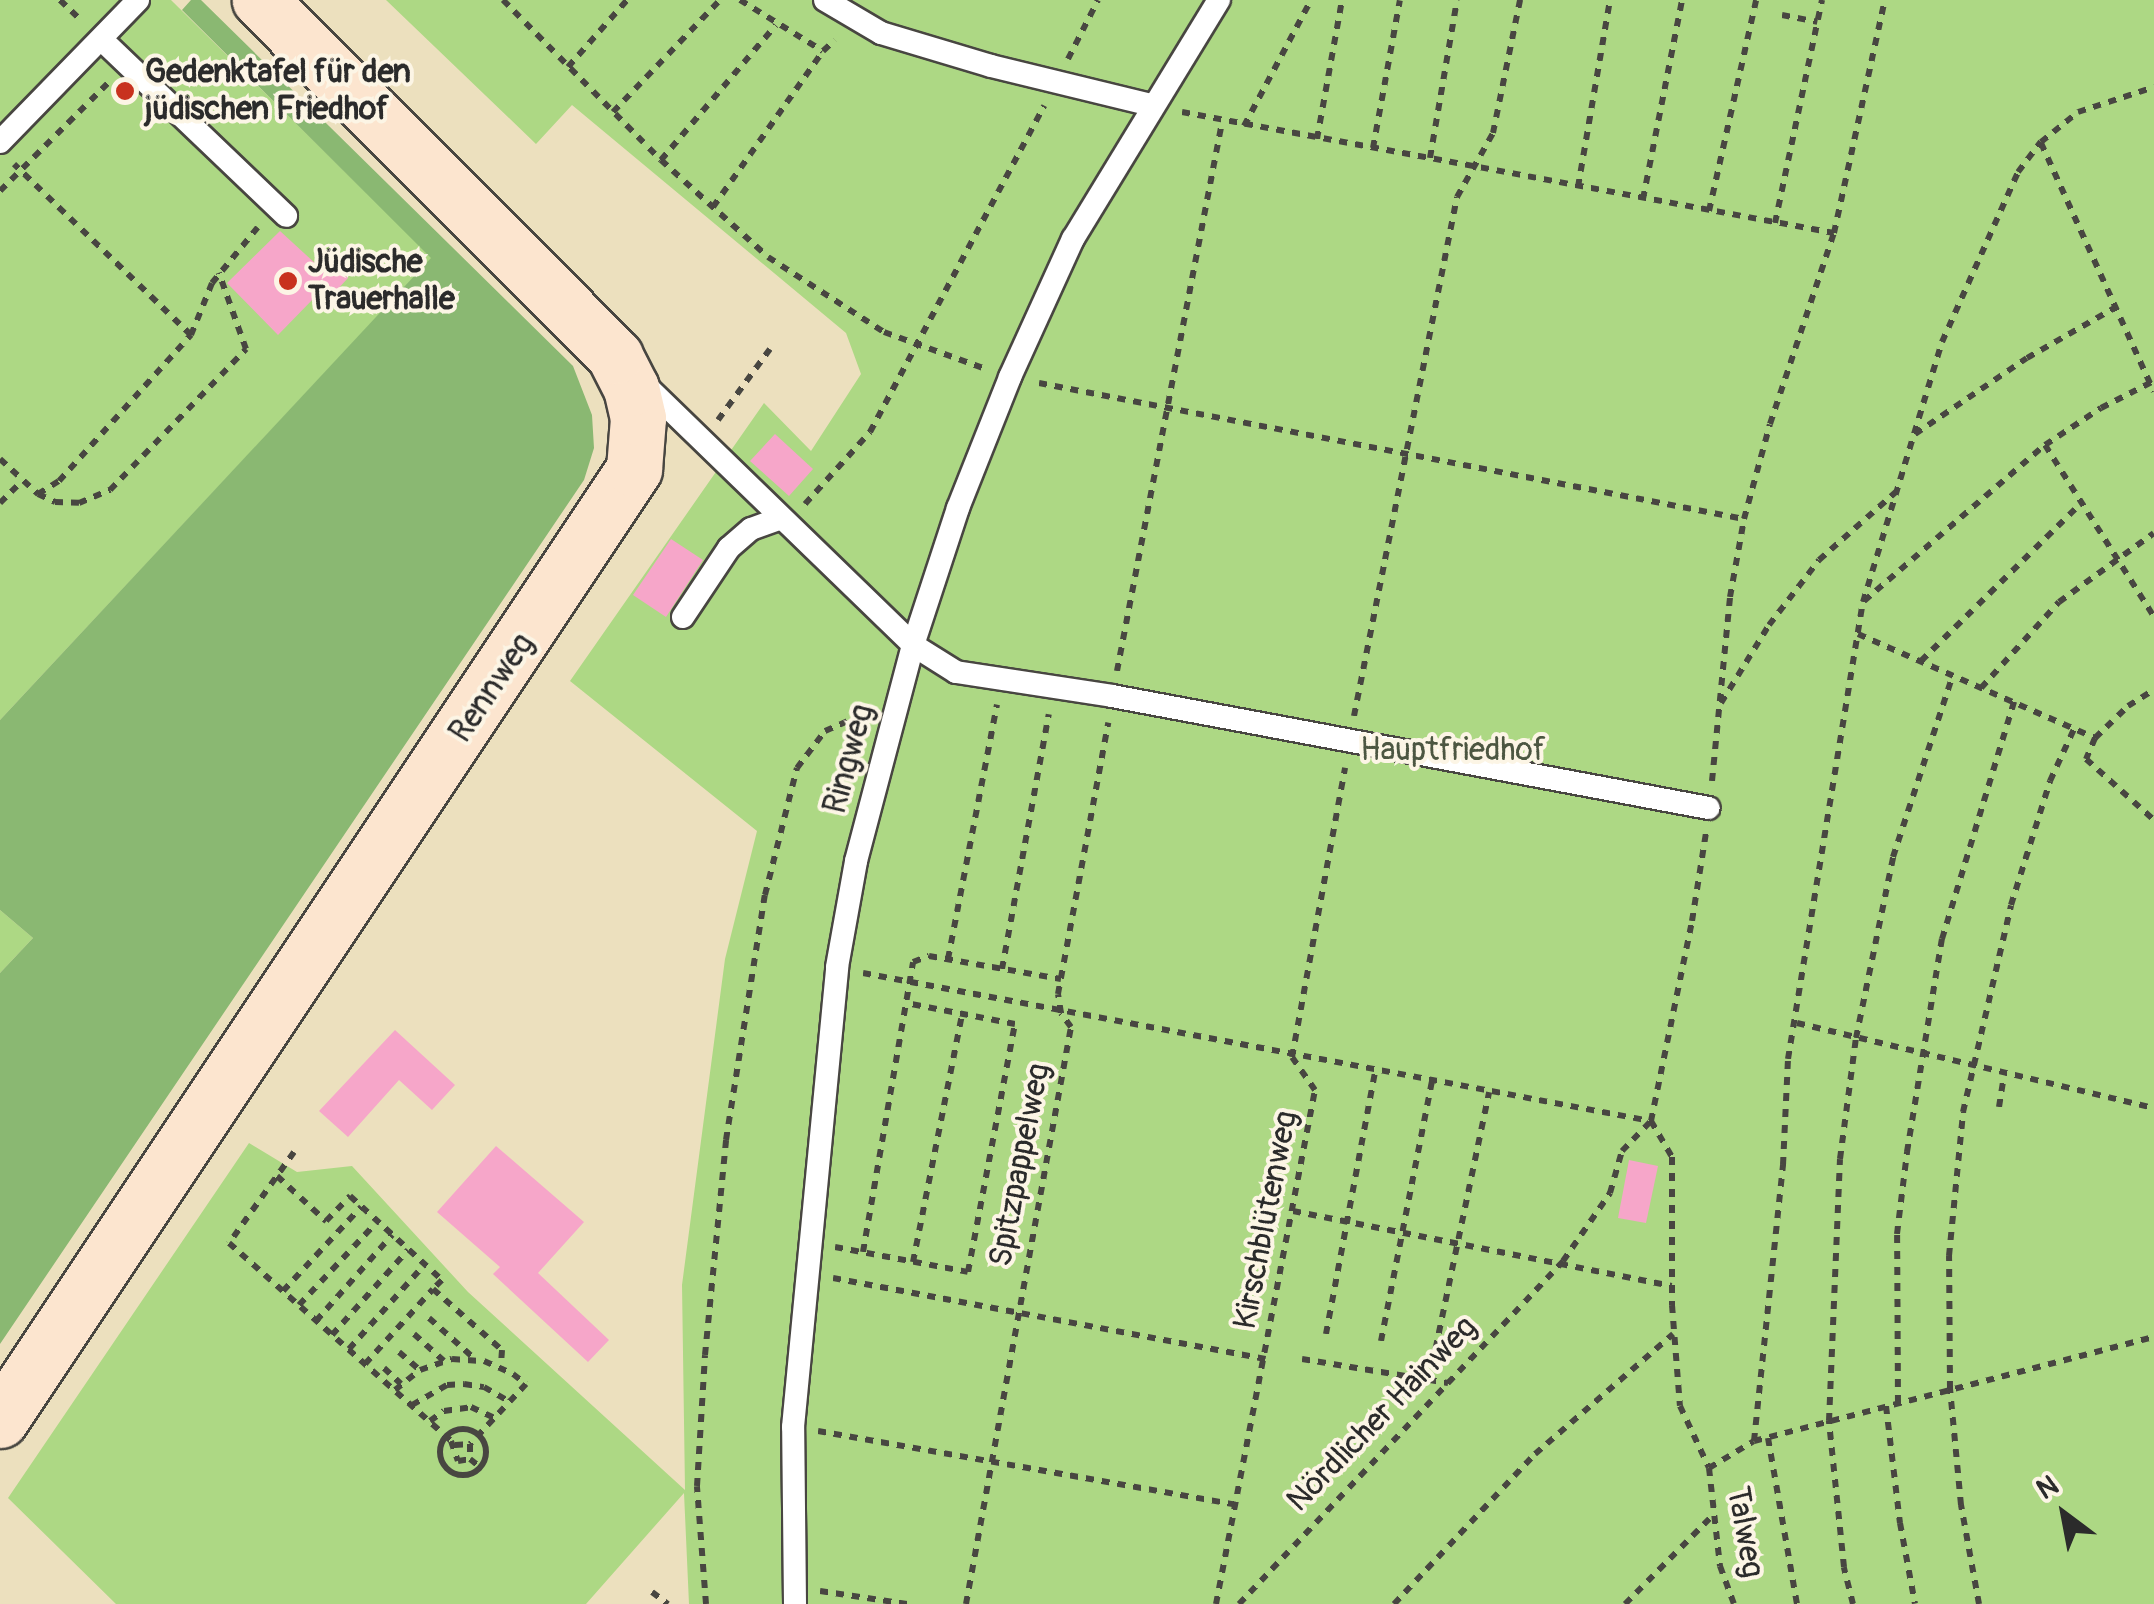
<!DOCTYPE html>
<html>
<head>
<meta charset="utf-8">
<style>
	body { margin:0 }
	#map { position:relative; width:2154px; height:1604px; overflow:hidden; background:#ece0be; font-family:Pangolin,sans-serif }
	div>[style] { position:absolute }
	.green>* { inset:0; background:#add884 }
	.forest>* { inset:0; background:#8ab872 }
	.building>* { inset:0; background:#f6a6c9 }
	.path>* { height:6px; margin-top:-3px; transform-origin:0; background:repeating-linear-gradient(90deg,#484641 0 8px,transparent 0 16px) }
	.path>.ring { margin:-3px; padding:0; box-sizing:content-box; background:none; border:6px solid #484641; border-radius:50% }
	.roads { filter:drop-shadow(2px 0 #484641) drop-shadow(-2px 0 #484641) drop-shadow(0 2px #484641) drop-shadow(0 -2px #484641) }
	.lane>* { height:22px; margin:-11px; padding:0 11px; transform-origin:11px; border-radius:11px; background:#fff }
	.secondary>* { height:55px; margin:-27.5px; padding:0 27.5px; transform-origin:27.5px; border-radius:27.5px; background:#fce5cf }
	.dots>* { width:28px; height:28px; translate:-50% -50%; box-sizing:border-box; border:5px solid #fcf5e5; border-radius:50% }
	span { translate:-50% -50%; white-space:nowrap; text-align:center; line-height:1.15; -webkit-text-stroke:8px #fcf5e5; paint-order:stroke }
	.poi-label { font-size:32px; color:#2b2b2b; font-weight:700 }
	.left { translate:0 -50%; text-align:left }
	.street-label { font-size:32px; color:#2b2b2b }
	.park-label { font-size:32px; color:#4c5641 }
	.north { position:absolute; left:2014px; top:1464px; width:100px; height:100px; -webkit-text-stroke:8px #fcf5e5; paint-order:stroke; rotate:328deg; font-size:28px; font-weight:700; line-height:40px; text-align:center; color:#2b2b2b }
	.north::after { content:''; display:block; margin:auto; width:35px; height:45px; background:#2b2b2b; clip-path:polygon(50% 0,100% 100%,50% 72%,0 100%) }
</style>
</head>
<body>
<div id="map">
	<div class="green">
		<i style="clip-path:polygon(0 0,171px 0,432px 258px,0 720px)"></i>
		<i style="clip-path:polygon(386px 0,2154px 0,2154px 1604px,689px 1604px,684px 1493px,586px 1604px,116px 1604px,8px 1498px,249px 1143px,297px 1172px,352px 1166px,468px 1292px,685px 1490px,682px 1285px,725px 959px,757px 831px,570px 681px,764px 403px,811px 451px,861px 374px,846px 333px,572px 105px,536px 144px)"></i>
		<i style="clip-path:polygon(0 910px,33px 938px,0 973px)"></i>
	</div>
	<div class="forest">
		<i style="clip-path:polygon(191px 0,201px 0,573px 366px,592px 415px,594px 448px,584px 480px,0 1344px,0 973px,33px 938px,0 910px,0 720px,431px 258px,182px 10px)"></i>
	</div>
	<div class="building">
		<i style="clip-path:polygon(280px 231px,317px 265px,327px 256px,348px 278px,323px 305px,315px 297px,278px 335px,227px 283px)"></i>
		<i style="clip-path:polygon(775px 434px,813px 469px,789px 496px,750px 461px)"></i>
		<i style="clip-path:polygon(671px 539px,703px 560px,666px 617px,633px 595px)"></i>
		<i style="clip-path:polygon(395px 1030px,455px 1085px,432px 1110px,399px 1080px,348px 1137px,319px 1111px)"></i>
		<i style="clip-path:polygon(496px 1146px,584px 1222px,538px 1273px,609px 1340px,588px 1362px,493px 1274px,500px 1267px,437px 1212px)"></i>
		<i style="clip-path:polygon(1629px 1160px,1658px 1166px,1646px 1223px,1618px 1218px)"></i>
	</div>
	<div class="path">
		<i style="left:60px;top:0;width:29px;rotate:44deg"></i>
		<i style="left:503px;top:0;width:225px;rotate:45.4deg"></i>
		<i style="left:661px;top:160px;width:144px;rotate:42.2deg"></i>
		<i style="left:768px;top:257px;width:138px;rotate:32.9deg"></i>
		<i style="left:884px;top:332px;width:105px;rotate:20deg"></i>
		<i style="left:740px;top:0;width:97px;rotate:31.6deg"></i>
		<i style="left:823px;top:51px;width:16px;rotate:-43deg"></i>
		<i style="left:1782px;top:15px;width:36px;rotate:11deg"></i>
		<i style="left:1068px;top:59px;width:66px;rotate:-63deg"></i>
		<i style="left:568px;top:67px;width:89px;rotate:-48.6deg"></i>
		<i style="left:613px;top:112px;width:155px;rotate:-46.3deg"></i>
		<i style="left:1182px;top:112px;width:663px;rotate:10.51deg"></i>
		<i style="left:1244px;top:126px;width:143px;rotate:-62deg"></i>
		<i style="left:1317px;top:139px;width:141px;rotate:-79.8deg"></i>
		<i style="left:2041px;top:143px;width:273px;rotate:65.6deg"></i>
		<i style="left:1373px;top:148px;width:150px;rotate:-79.7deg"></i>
		<i style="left:1430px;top:158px;width:160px;rotate:-80.3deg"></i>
		<i style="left:661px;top:160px;width:177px;rotate:-49.6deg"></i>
		<i style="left:1578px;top:187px;width:190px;rotate:-80.3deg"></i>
		<i style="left:0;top:191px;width:154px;rotate:-45deg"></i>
		<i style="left:1643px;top:199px;width:203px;rotate:-78.9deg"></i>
		<i style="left:713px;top:207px;width:191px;rotate:-54.8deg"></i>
		<i style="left:1709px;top:211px;width:216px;rotate:-77.4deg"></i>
		<i style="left:1775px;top:223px;width:228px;rotate:-78.1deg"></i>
		<i style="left:191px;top:335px;width:56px;rotate:-68deg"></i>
		<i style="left:212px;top:283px;width:72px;rotate:-50.6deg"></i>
		<i style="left:1039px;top:383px;width:718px;rotate:10.92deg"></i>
		<i style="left:718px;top:420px;width:88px;rotate:-53.8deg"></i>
		<i style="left:1915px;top:434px;width:135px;rotate:-34.2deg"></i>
		<i style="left:2027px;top:358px;width:103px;rotate:-29.8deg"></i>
		<i style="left:2045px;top:445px;width:204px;rotate:57.6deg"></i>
		<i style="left:0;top:459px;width:52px;rotate:42.6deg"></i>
		<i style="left:38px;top:494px;width:25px;rotate:-32deg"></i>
		<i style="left:59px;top:481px;width:197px;rotate:-47.9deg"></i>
		<i style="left:191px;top:335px;width:246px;rotate:-136deg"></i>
		<i style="left:38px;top:494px;width:19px;rotate:25deg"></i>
		<i style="left:55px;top:502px;width:24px;rotate:2deg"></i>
		<i style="left:79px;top:503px;width:34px;rotate:-23deg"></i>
		<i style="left:110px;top:490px;width:196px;rotate:-46deg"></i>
		<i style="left:246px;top:349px;width:81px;rotate:-109.6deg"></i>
		<i style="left:0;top:503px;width:31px;rotate:-45deg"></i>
		<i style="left:805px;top:504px;width:97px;rotate:-47.9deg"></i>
		<i style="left:870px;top:432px;width:370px;rotate:-61.9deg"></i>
		<i style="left:1864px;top:601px;width:239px;rotate:-40.8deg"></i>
		<i style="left:2045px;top:445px;width:67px;rotate:-33.5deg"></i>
		<i style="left:2101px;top:408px;width:59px;rotate:-27deg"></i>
		<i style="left:1858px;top:634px;width:259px;rotate:23.7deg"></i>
		<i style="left:2095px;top:738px;width:46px;rotate:-44.1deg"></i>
		<i style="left:2128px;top:706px;width:31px;rotate:-32deg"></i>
		<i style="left:1921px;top:661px;width:226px;rotate:-44.6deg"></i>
		<i style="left:1117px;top:671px;width:559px;rotate:-79.17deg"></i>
		<i style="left:1981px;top:688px;width:116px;rotate:-47.8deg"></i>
		<i style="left:2059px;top:602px;width:117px;rotate:-36deg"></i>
		<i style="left:1721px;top:703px;width:92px;rotate:-58.4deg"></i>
		<i style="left:1769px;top:625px;width:82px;rotate:-52.4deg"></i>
		<i style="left:1819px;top:560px;width:104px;rotate:-41.5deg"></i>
		<i style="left:1354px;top:716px;width:529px;rotate:-78.78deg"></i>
		<i style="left:1457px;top:197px;width:73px;rotate:-60.6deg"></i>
		<i style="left:1493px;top:133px;width:136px;rotate:-78.5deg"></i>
		<i style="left:2095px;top:738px;width:23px;rotate:113deg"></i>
		<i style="left:2086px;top:759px;width:91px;rotate:41.9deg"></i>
		<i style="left:1712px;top:781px;width:185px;rotate:-84.4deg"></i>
		<i style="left:1730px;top:597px;width:79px;rotate:-79.8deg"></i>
		<i style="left:1744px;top:519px;width:98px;rotate:-74.7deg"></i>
		<i style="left:1770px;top:424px;width:201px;rotate:-71.5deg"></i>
		<i style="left:1834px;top:233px;width:239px;rotate:-77.7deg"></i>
		<i style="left:948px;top:959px;width:259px;rotate:-79.1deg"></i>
		<i style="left:1002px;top:969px;width:259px;rotate:-79.6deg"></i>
		<i style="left:863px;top:973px;width:802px;rotate:10.64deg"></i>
		<i style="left:1651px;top:1121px;width:42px;rotate:59.7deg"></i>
		<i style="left:1672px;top:1157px;width:148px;rotate:90deg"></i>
		<i style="left:1672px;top:1305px;width:101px;rotate:85.5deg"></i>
		<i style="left:1680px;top:1406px;width:68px;rotate:64.9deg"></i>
		<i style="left:1709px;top:1468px;width:99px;rotate:83.6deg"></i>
		<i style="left:1720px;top:1566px;width:40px;rotate:69.8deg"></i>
		<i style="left:1797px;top:1023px;width:367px;rotate:13.4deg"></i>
		<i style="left:1999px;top:1107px;width:32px;rotate:-81deg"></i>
		<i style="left:294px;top:1152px;width:112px;rotate:125.5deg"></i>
		<i style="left:229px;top:1243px;width:297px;rotate:41.7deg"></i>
		<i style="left:451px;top:1441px;width:21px;rotate:71deg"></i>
		<i style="left:458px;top:1461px;width:12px;rotate:-9deg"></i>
		<i style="left:470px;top:1459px;width:13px;rotate:39deg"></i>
		<i style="left:277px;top:1176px;width:67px;rotate:42.6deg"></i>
		<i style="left:326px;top:1221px;width:35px;rotate:-46deg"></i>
		<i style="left:350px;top:1196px;width:125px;rotate:42.4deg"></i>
		<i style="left:442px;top:1280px;width:13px;rotate:135deg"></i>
		<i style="left:433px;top:1289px;width:92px;rotate:41.5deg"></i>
		<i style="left:502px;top:1350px;width:16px;rotate:94deg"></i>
		<i style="left:1293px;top:1211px;width:386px;rotate:11.2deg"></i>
		<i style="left:835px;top:1247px;width:135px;rotate:10.6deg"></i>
		<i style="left:968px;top:1272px;width:252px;rotate:-79.3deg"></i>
		<i style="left:1015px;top:1024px;width:111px;rotate:-169.1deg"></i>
		<i style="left:863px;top:1252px;width:294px;rotate:-80.2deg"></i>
		<i style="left:913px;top:962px;width:17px;rotate:-21deg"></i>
		<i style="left:929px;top:956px;width:134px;rotate:9.9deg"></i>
		<i style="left:913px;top:1262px;width:253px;rotate:-78.8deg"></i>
		<i style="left:833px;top:1278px;width:440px;rotate:10.6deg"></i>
		<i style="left:283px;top:1291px;width:115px;rotate:-47.1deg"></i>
		<i style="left:299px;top:1305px;width:114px;rotate:-46.8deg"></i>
		<i style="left:429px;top:1318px;width:63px;rotate:41.8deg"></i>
		<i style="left:316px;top:1321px;width:115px;rotate:-48.5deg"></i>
		<i style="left:414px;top:1334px;width:40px;rotate:42deg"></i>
		<i style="left:1326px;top:1334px;width:267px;rotate:-79.4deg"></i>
		<i style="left:332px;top:1335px;width:114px;rotate:-48.2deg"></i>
		<i style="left:1381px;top:1341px;width:264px;rotate:-78.9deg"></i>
		<i style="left:349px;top:1349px;width:113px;rotate:-48.2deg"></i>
		<i style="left:399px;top:1352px;width:28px;rotate:41deg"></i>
		<i style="left:1302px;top:1359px;width:148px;rotate:9.3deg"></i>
		<i style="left:365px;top:1364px;width:101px;rotate:-47.8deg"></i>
		<i style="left:384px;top:1368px;width:23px;rotate:43deg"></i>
		<i style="left:1429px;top:1380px;width:294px;rotate:-78.2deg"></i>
		<i style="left:395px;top:1390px;width:32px;rotate:-39deg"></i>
		<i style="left:420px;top:1370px;width:34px;rotate:-19deg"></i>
		<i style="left:452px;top:1359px;width:32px;rotate:4deg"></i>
		<i style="left:484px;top:1361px;width:32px;rotate:24deg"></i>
		<i style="left:513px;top:1374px;width:16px;rotate:38deg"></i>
		<i style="left:526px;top:1384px;width:82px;rotate:133deg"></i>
		<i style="left:1898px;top:1403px;width:169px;rotate:-90.3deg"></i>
		<i style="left:1897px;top:1234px;width:83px;rotate:-83deg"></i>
		<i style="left:1907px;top:1152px;width:216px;rotate:-80.7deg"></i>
		<i style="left:1942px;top:939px;width:248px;rotate:-73.1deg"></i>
		<i style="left:412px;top:1405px;width:40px;rotate:-29.7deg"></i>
		<i style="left:447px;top:1385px;width:17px;rotate:-3deg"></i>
		<i style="left:464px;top:1384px;width:20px;rotate:9deg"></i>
		<i style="left:484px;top:1387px;width:30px;rotate:30deg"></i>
		<i style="left:1886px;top:1406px;width:118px;rotate:83.2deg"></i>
		<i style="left:1900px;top:1523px;width:82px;rotate:79.5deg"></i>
		<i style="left:430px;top:1421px;width:17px;rotate:-36deg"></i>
		<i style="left:444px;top:1411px;width:27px;rotate:-8deg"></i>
		<i style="left:471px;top:1407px;width:26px;rotate:25deg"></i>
		<i class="ring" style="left:440px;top:1429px;width:40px;height:40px"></i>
		<i style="left:818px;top:1431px;width:424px;rotate:10deg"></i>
		<i style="left:1768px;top:1438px;width:169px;rotate:80.1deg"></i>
		<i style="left:1754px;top:1441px;width:278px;rotate:-84deg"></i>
		<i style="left:1783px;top:1165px;width:106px;rotate:-87.3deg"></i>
		<i style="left:1788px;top:1059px;width:463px;rotate:-80.7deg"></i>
		<i style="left:1863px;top:602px;width:272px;rotate:-73.1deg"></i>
		<i style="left:1942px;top:342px;width:186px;rotate:-65.9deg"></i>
		<i style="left:2018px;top:172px;width:38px;rotate:-53deg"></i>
		<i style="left:2041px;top:142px;width:48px;rotate:-39deg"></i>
		<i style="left:2078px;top:112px;width:80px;rotate:-18.2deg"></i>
		<i style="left:455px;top:1445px;width:15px;rotate:-4deg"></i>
		<i style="left:470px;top:1444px;width:15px;rotate:90deg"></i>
		<i style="left:1709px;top:1468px;width:52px;rotate:-31deg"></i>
		<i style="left:1754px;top:1441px;width:413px;rotate:-14.6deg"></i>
		<i style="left:820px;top:1591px;width:88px;rotate:8.5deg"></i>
		<i style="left:652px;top:1592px;width:20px;rotate:37deg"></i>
		<i style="left:706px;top:1604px;width:118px;rotate:-94.4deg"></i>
		<i style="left:697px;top:1486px;width:131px;rotate:-86.5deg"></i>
		<i style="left:705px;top:1355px;width:216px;rotate:-84.4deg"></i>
		<i style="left:726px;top:1140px;width:248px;rotate:-81deg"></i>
		<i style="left:765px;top:895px;width:131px;rotate:-75.9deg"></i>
		<i style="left:797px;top:768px;width:46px;rotate:-52.9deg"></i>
		<i style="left:825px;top:731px;width:45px;rotate:-23.7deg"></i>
		<i style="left:966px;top:1604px;width:586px;rotate:-79.69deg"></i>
		<i style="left:1071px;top:1027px;width:17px;rotate:-126deg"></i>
		<i style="left:1061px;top:1013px;width:19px;rotate:-99deg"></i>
		<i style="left:1058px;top:994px;width:276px;rotate:-79.5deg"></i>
		<i style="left:1216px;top:1604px;width:523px;rotate:-79.1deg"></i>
		<i style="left:1315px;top:1090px;width:40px;rotate:-124.9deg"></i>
		<i style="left:1292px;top:1057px;width:294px;rotate:-79.6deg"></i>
		<i style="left:1239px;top:1604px;width:472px;rotate:-46.6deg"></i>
		<i style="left:1563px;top:1261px;width:83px;rotate:-55.3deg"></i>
		<i style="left:1610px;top:1193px;width:44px;rotate:-74.1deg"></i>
		<i style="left:1622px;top:1151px;width:42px;rotate:-46deg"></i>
		<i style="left:1651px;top:1121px;width:204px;rotate:-78.4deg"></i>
		<i style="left:1692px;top:921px;width:89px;rotate:-81deg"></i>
		<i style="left:1394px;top:1604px;width:206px;rotate:-46.8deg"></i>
		<i style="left:1535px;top:1454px;width:183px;rotate:-41deg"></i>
		<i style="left:1625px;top:1604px;width:124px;rotate:-45.3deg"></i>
		<i style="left:1853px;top:1604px;width:38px;rotate:-104deg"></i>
		<i style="left:1844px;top:1567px;width:147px;rotate:-95.9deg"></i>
		<i style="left:1829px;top:1421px;width:262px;rotate:-87.6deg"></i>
		<i style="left:1840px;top:1159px;width:122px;rotate:-82.5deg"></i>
		<i style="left:1856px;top:1038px;width:185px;rotate:-78.4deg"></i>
		<i style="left:1893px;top:857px;width:192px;rotate:-71.8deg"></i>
		<i style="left:1979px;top:1604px;width:101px;rotate:-100.3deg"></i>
		<i style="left:1961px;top:1505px;width:117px;rotate:-95.4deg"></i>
		<i style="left:1950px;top:1389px;width:133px;rotate:-90.4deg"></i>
		<i style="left:1949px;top:1256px;width:145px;rotate:-84.4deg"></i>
		<i style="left:1963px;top:1112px;width:212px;rotate:-76.9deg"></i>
		<i style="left:2011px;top:905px;width:130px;rotate:-72.5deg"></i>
		<i style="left:2050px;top:781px;width:57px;rotate:-65.2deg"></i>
	</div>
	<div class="roads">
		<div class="lane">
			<i style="left:825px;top:0;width:65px;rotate:30.5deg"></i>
			<i style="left:881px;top:33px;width:115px;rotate:16.7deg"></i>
			<i style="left:991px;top:66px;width:165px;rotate:13.7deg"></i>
			<i style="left:101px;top:39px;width:256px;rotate:43.7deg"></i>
			<i style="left:0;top:142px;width:198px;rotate:-45.8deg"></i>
			<i style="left:643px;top:383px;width:376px;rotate:44.1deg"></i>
			<i style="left:913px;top:645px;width:51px;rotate:32.1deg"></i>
			<i style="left:956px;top:672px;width:158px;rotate:8.7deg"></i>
			<i style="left:1112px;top:696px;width:607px;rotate:10.63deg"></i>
			<i style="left:683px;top:617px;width:83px;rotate:-56.3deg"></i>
			<i style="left:729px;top:548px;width:29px;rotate:-41deg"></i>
			<i style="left:751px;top:529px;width:32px;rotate:-20deg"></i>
			<i style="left:795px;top:1604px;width:177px;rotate:-90.6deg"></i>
			<i style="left:793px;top:1427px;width:462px;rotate:-84.5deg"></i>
			<i style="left:837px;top:967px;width:108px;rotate:-79.8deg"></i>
			<i style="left:856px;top:861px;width:223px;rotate:-75.2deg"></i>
			<i style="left:913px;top:645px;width:144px;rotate:-71.8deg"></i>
			<i style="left:958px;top:508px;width:141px;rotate:-68.3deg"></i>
			<i style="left:1010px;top:377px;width:152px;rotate:-65.5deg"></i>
			<i style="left:1073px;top:239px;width:280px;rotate:-58.6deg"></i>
		</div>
		<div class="secondary">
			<i style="left:0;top:1420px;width:1143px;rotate:-56.31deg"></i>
			<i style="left:634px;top:469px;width:51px;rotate:-85.5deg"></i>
			<i style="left:638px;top:418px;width:31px;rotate:-103deg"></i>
			<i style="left:631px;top:388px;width:36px;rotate:-117deg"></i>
			<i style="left:615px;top:356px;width:503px;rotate:-134.92deg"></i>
		</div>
	</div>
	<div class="dots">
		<i style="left:125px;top:91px;background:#c8321e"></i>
		<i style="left:288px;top:281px;background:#c8321e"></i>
	</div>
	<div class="poi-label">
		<span class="left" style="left:145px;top:91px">Gedenktafel für den<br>jüdischen Friedhof</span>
		<span class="left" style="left:308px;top:281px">Jüdische<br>Trauerhalle</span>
	</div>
	<div class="street-label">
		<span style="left:492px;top:688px;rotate:-56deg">Rennweg</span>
		<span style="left:849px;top:759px;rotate:-75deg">Ringweg</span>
		<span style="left:1020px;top:1165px;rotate:-79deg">Spitzpappelweg</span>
		<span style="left:1266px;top:1220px;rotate:-79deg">Kirschblütenweg</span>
		<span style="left:1382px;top:1414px;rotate:-46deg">Nördlicher Hainweg</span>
		<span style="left:1745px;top:1532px;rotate:80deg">Talweg</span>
	</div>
	<div class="park-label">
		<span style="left:1453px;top:750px">Hauptfriedhof</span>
	</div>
	<div class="north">N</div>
</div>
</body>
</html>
